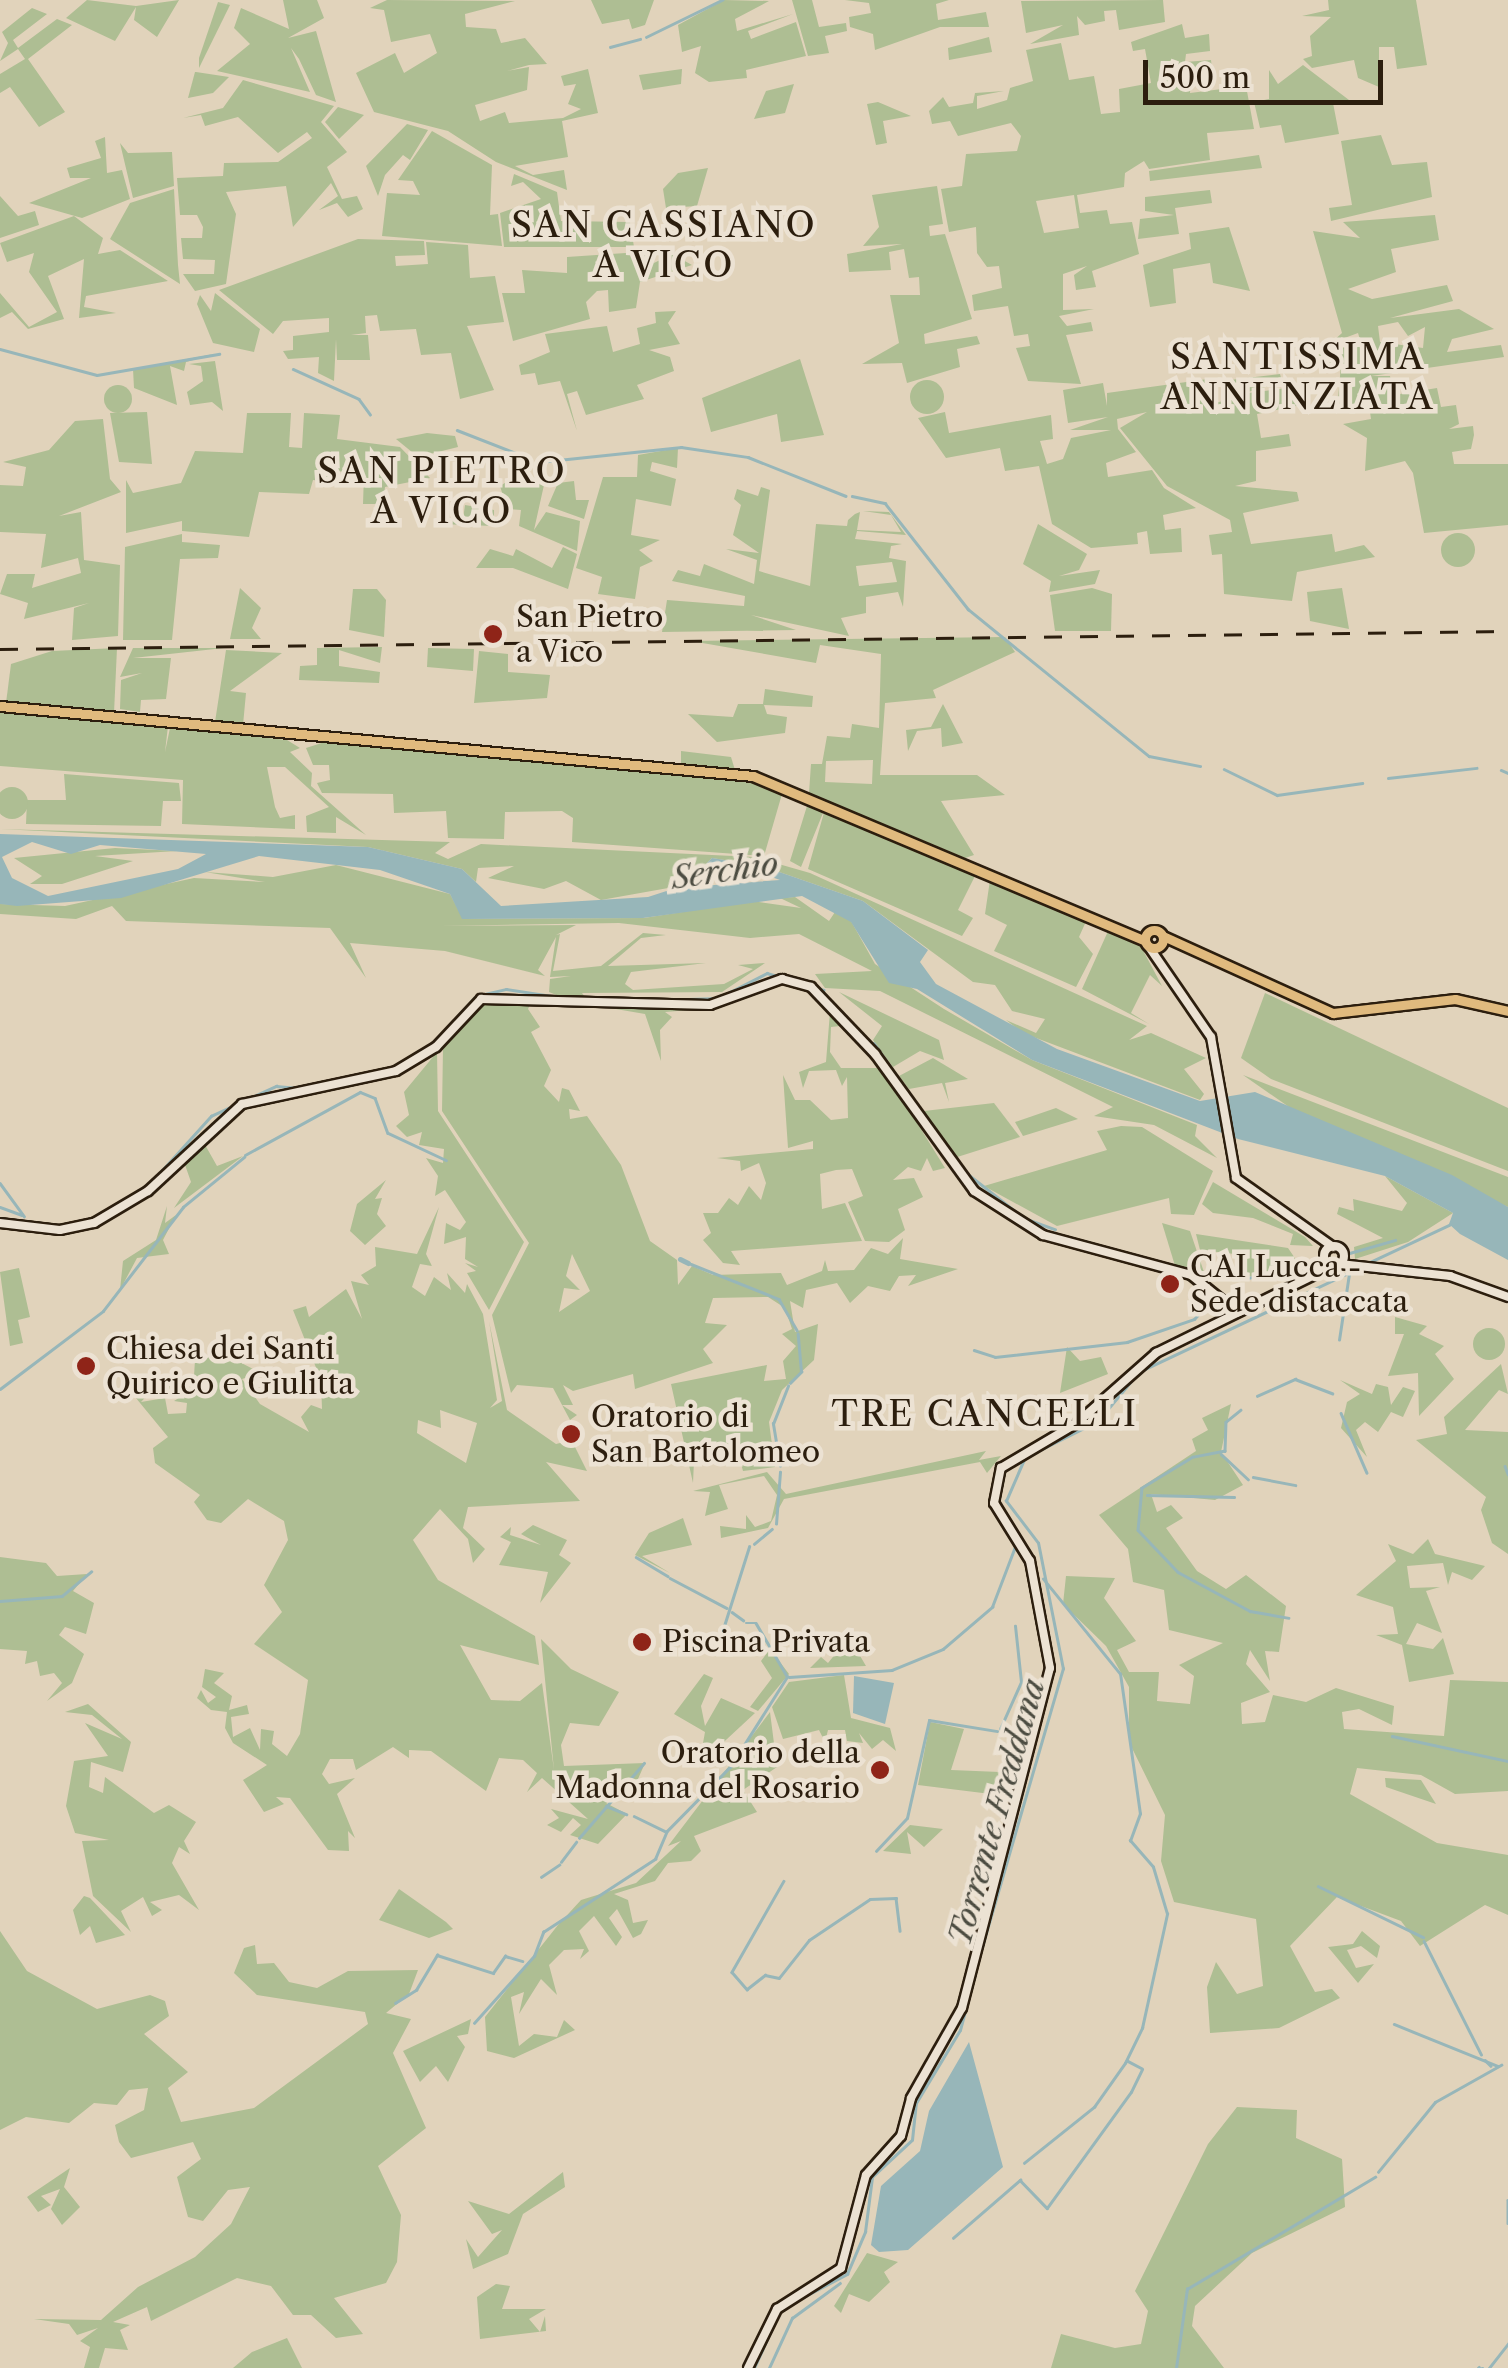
<!DOCTYPE html>
<html>
<head>
<meta charset="utf-8">
<style>
	body { margin:0 }
	#map { position:relative; width:1508px; height:2368px; overflow:hidden; background:#e1d3bb; font-family:"Libre Caslon Text",serif }
	div>[style] { position:absolute }
	.green>* { inset:0; background:#aebe93 }
	.round { border-radius:50% }
	.water>* { inset:0; background:#97b6b9 }
	.stream>* { height:2.5px; margin:-1.25px; padding:0 1.25px; transform-origin:1.25px; border-radius:1.25px; background:#97b6b9 }
	.canal>* { height:5px; margin:-2.5px; padding:0 2.5px; transform-origin:2.5px; border-radius:2.5px; background:#97b6b9 }
	.roads { filter:drop-shadow(2px 0 #2c1e0e) drop-shadow(-2px 0 #2c1e0e) drop-shadow(0 2px #2c1e0e) drop-shadow(0 -2px #2c1e0e) }
	.secondary>* { height:8px; margin:-4px; padding:0 4px; transform-origin:4px; border-radius:4px; background:#ece2d3 }
	.secondary>.ring { margin:-4px; padding:0; box-sizing:content-box; background:none; border:8px solid #ece2d3; border-radius:50% }
	.primary>* { height:9px; margin:-4.5px; padding:0 4.5px; transform-origin:4.5px; border-radius:4.5px; background:#e0ba7e }
	.primary>.ring { margin:-4.5px; padding:0; box-sizing:content-box; background:none; border:9px solid #e0ba7e; border-radius:50% }
	.rail>* { height:2.5px; margin-top:-1.25px; transform-origin:0; background:repeating-linear-gradient(90deg,#2c1e0e 0 18px,transparent 0 36px) }
	.dots>* { width:28px; height:28px; translate:-50% -50%; box-sizing:border-box; border:5px solid #ece2d3; border-radius:50% }
	span { translate:-50% -50%; white-space:nowrap; text-align:center; line-height:1.15; -webkit-text-stroke:9px #ece2d3; paint-order:stroke }
	.poi-label { font-size:30px; color:#2c1e0e }
	.left { translate:0 -50%; text-align:left }
	.right { translate:-100% -50%; text-align:right }
	.water-label { font-size:32px; color:#4c4c41; font-style:italic }
	.quarter-label { font-size:35px; color:#2c1e0e; letter-spacing:2.5px }
	.scale { position:absolute; left:1143px; top:60px; width:240px; height:45px; box-sizing:border-box; border:5px solid #2c1e0e; border-top:0; padding-left:12px; font-size:30px; line-height:35px; white-space:nowrap; color:#2c1e0e; -webkit-text-stroke:8px #ece2d3; paint-order:stroke }
</style>
</head>
<body>
<div id="map">
	<div class="green">
		<i style="clip-path:polygon(87px 0,136px 6px,179px 0,157px 37px,134px 20px,136px 7px,115px 41px,66px 18px)"></i>
		<i style="clip-path:polygon(283px 0,317px 0,324px 18px,288px 38px,316px 31px,336px 102px,316px 95px,299px 59px,291px 48px,310px 92px,217px 71px,250px 44px,234px 28px,241px 8px,289px 29px)"></i>
		<i style="clip-path:polygon(387px 0,515px 1px,465px 14px,466px 27px,496px 29px,501px 43px,525px 38px,547px 64px,529px 65px,507px 71px,529px 67px,527px 90px,475px 105px,480px 121px,505px 112px,509px 123px,563px 118px,581px 109px,568px 104px,576px 84px,564px 86px,561px 76px,588px 69px,598px 113px,562px 121px,568px 157px,515px 166px,533px 175px,564px 170px,567px 190px,496px 162px,448px 131px,374px 112px,356px 73px,395px 53px,404px 73px,437px 53px,430px 34px,391px 42px,384px 10px,370px 8px)"></i>
		<i style="clip-path:polygon(591px 0,654px 0,645px 25px,632px 29px,629px 19px,602px 24px)"></i>
		<i style="clip-path:polygon(724px 0,769px 1px,735px 19px,737px 31px,793px 14px,748px 31px,751px 39px,796px 22px,806px 56px,746px 70px,747px 78px,709px 82px,695px 73px,701px 46px,682px 52px,678px 25px)"></i>
		<i style="clip-path:polygon(792px 0,812px 0,819px 27px,846px 23px,847px 31px,825px 36px,829px 53px,808px 56px)"></i>
		<i style="clip-path:polygon(845px 0,949px 0,936px 4px,938px 20px,986px 12px,989px 27px,940px 27px,875px 50px,873px 34px,850px 27px,849px 17px,871px 13px,869px 3px)"></i>
		<i style="clip-path:polygon(1163px 0,1165px 22px,1119px 30px,1116px 10px,1104px 11px,1105px 21px,1085px 25px,1077px 16px,1079px 35px,1030px 44px,1063px 25px,1026px 33px,1021px 1px)"></i>
		<i style="clip-path:polygon(1328px 0,1416px 0,1427px 65px,1397px 69px,1394px 47px,1379px 47px,1379px 87px,1358px 78px,1354px 60px,1312px 68px,1303px 59px,1312px 56px,1310px 36px,1331px 17px,1302px 16px,1329px 10px)"></i>
		<i style="clip-path:polygon(218px 2px,230px 5px,199px 68px,199px 58px)"></i>
		<i style="clip-path:polygon(32px 8px,47px 14px,13px 40px,18px 48px,57px 19px,72px 25px,28px 59px,65px 112px,39px 127px,10px 87px,0 93px,0 74px,25px 59px,18px 49px,0 61px,8px 43px,2px 32px)"></i>
		<i style="clip-path:polygon(evenodd,1182px 24px,1185px 38px,1209px 34px,1210px 51px,1186px 54px,1185px 62px,1211px 60px,1213px 78px,1191px 81px,1190px 93px,1246px 86px,1254px 129px,1207px 133px,1210px 160px,1149px 169px,1144px 161px,1125px 173px,1124px 187px,1077px 195px,1080px 213px,1107px 210px,1110px 224px,1132px 222px,1139px 254px,1092px 271px,1096px 287px,1076px 290px,1074px 275px,1087px 266px,1063px 274px,1063px 310px,1094px 309px,1059px 316px,1067px 326px,1091px 322px,1093px 331px,1066px 335px,1081px 384px,1028px 381px,1016px 348px,1030px 346px,1028px 334px,1014px 336px,1008px 306px,974px 311px,972px 295px,1002px 288px,999px 266px,987px 267px,977px 253px,976px 227px,949px 232px,941px 189px,962px 186px,966px 154px,1017px 151px,1021px 136px,1011px 123px,958px 136px,950px 121px,932px 124px,929px 111px,943px 97px,949px 107px,973px 103px,975px 93px,1004px 91px,977px 96px,977px 109px,1007px 100px,1010px 88px,1033px 81px,1026px 50px,1061px 43px,1069px 80px,1094px 76px,1101px 114px,1120px 112px,1119px 89px,1151px 83px,1145px 49px,1133px 51px,1131px 42px,1182px 24px,1074px 195px,1079px 228px,1044px 233px,1036px 201px,1074px 195px)"></i>
		<i style="clip-path:polygon(989px 37px,992px 52px,949px 60px,948px 48px)"></i>
		<i style="clip-path:polygon(1303px 65px,1349px 100px,1333px 103px,1339px 134px,1285px 143px,1281px 125px,1260px 128px,1254px 102px,1269px 99px,1269px 70px,1278px 84px)"></i>
		<i style="clip-path:polygon(682px 69px,681px 84px,643px 90px,639px 75px)"></i>
		<i style="clip-path:polygon(195px 72px,196px 72px,229px 77px,213px 93px,188px 98px)"></i>
		<i style="clip-path:polygon(243px 80px,334px 106px,321px 122px,347px 152px,327px 167px,342px 199px,357px 196px,363px 209px,348px 217px,337px 203px,319px 210px,338px 196px,331px 183px,293px 227px,286px 186px,226px 192px,236px 214px,226px 284px,195px 291px,183px 274px,214px 274px,215px 260px,183px 259px,181px 238px,202px 238px,203px 227px,197px 215px,180px 215px,177px 178px,223px 176px,224px 163px,278px 162px,312px 138px,307px 132px,278px 153px,238px 117px,205px 126px,201px 115px,183px 118px,223px 108px)"></i>
		<i style="clip-path:polygon(794px 84px,785px 113px,754px 119px,766px 91px)"></i>
		<i style="clip-path:polygon(878px 102px,911px 116px,883px 121px,887px 143px,876px 145px,867px 104px)"></i>
		<i style="clip-path:polygon(338px 107px,364px 115px,339px 139px,325px 122px)"></i>
		<i style="clip-path:polygon(407px 124px,428px 130px,410px 160px,403px 155px,385px 175px,378px 196px,366px 166px)"></i>
		<i style="clip-path:polygon(432px 131px,492px 165px,490px 215px,498px 214px,502px 246px,382px 236px,387px 193px,420px 195px,413px 181px,398px 180px)"></i>
		<i style="clip-path:polygon(1381px 135px,1392px 165px,1427px 162px,1432px 197px,1331px 221px,1329px 208px,1352px 205px,1341px 141px)"></i>
		<i style="clip-path:polygon(105px 137px,107px 173px,122px 170px,130px 199px,82px 218px,29px 203px,91px 178px,70px 178px,67px 168px,101px 158px,95px 141px)"></i>
		<i style="clip-path:polygon(120px 143px,128px 153px,172px 152px,174px 186px,133px 198px)"></i>
		<i style="clip-path:polygon(1259px 155px,1262px 168px,1150px 181px,1149px 171px)"></i>
		<i style="clip-path:polygon(708px 168px,697px 206px,666px 208px,663px 189px,678px 173px)"></i>
		<i style="clip-path:polygon(514px 174px,557px 192px,561px 221px,630px 222px,634px 247px,504px 247px,500px 213px,541px 199px,523px 182px,511px 186px)"></i>
		<i style="clip-path:polygon(937px 186px,943px 224px,929px 226px,930px 236px,945px 234px,972px 319px,924px 334px,925px 344px,977px 336px,980px 344px,957px 349px,960px 367px,907px 383px,902px 363px,862px 364px,899px 343px,890px 295px,920px 295px,919px 277px,909px 278px,904px 249px,889px 252px,891px 270px,849px 272px,847px 254px,902px 244px,863px 246px,879px 227px,872px 195px)"></i>
		<i style="clip-path:polygon(174px 189px,178px 265px,180px 284px,110px 239px,130px 203px)"></i>
		<i style="clip-path:polygon(1210px 190px,1212px 203px,1175px 208px,1179px 234px,1138px 239px,1140px 219px,1174px 215px,1145px 211px,1145px 197px)"></i>
		<i style="clip-path:polygon(0 196px,18px 216px,35px 211px,39px 225px,0 238px)"></i>
		<i style="clip-path:polygon(evenodd,1435px 215px,1439px 240px,1391px 249px,1396px 272px,1348px 289px,1372px 299px,1447px 285px,1453px 301px,1390px 318px,1459px 309px,1494px 329px,1452px 339px,1447px 352px,1501px 345px,1504px 357px,1371px 376px,1390px 376px,1394px 395px,1437px 388px,1441px 407px,1456px 405px,1459px 424px,1449px 429px,1473px 426px,1474px 435px,1471px 449px,1452px 452px,1454px 464px,1508px 464px,1508px 525px,1424px 533px,1413px 473px,1405px 461px,1365px 471px,1367px 438px,1343px 424px,1371px 419px,1369px 405px,1337px 410px,1341px 365px,1322px 367px,1319px 354px,1361px 343px,1358px 333px,1331px 343px,1342px 333px,1313px 231px,1360px 238px,1343px 222px,1435px 215px,1398px 322px,1408px 336px,1425px 327px,1423px 348px,1380px 342px,1378px 326px,1398px 322px)"></i>
		<i style="clip-path:polygon(74px 216px,103px 238px,98px 254px,120px 250px,168px 281px,86px 296px,84px 307px,116px 313px,79px 318px,84px 259px,48px 276px,64px 319px,28px 329px,12px 312px,0 318px,0 293px,29px 327px,57px 312px,29px 272px,34px 253px,7px 262px,0 243px)"></i>
		<i style="clip-path:polygon(1229px 227px,1250px 291px,1213px 283px,1210px 263px,1173px 269px,1176px 303px,1150px 307px,1143px 265px,1191px 249px,1189px 233px)"></i>
		<i style="clip-path:polygon(358px 239px,424px 241px,425px 255px,395px 256px,396px 266px,428px 264px,426px 242px,468px 245px,470px 278px,495px 276px,504px 322px,467px 326px,494px 390px,460px 399px,451px 353px,421px 355px,416px 329px,380px 331px,377px 315px,365px 316px,366px 333px,351px 335px,368px 335px,370px 360px,337px 360px,336px 339px,334px 381px,318px 373px,319px 357px,288px 359px,283px 351px,293px 350px,293px 336px,329px 332px,329px 318px,283px 321px,273px 334px,219px 290px)"></i>
		<i style="clip-path:polygon(655px 251px,654px 263px,672px 254px,692px 265px,640px 282px,636px 308px,609px 312px,608px 290px,597px 291px,586px 302px,590px 319px,513px 341px,502px 293px,525px 293px,522px 270px,567px 273px,567px 257px)"></i>
		<i style="clip-path:polygon(215px 293px,260px 329px,254px 352px,213px 343px,197px 304px,200px 295px,211px 311px)"></i>
		<i style="clip-path:polygon(676px 311px,668px 323px,680px 344px,649px 350px,670px 357px,674px 371px,637px 385px,644px 399px,586px 415px,577px 391px,567px 394px,577px 431px,560px 381px,538px 385px,535px 373px,521px 375px,519px 365px,550px 352px,545px 334px,607px 326px,613px 352px,640px 344px,637px 328px,656px 323px,655px 312px)"></i>
		<i style="clip-path:polygon(214px 354px,186px 362px,184px 371px,170px 366px,177px 405px,134px 388px,133px 369px)"></i>
		<i style="clip-path:polygon(800px 359px,824px 435px,781px 442px,777px 414px,711px 432px,702px 398px)"></i>
		<i style="clip-path:polygon(215px 361px,223px 411px,212px 402px,190px 405px,187px 392px,203px 381px,201px 366px,189px 364px)"></i>
		<i style="clip-path:polygon(1280px 374px,1282px 382px,1241px 394px,1302px 386px,1306px 404px,1257px 414px,1261px 438px,1289px 434px,1291px 446px,1256px 451px,1256px 481px,1235px 486px,1297px 492px,1299px 501px,1243px 513px,1251px 544px,1332px 534px,1335px 552px,1364px 545px,1375px 557px,1297px 572px,1292px 601px,1224px 594px,1222px 554px,1212px 555px,1209px 535px,1232px 532px,1230px 520px,1167px 486px,1120px 428px,1147px 412px,1117px 419px,1118px 429px,1136px 452px,1106px 463px,1108px 477px,1152px 470px,1164px 488px,1196px 508px,1163px 515px,1165px 530px,1181px 528px,1182px 552px,1150px 554px,1147px 531px,1137px 533px,1138px 544px,1091px 548px,1052px 524px,1039px 466px,1005px 471px,1000px 448px,946px 458px,918px 418px,945px 412px,949px 433px,1051px 415px,1053px 439px,1040px 441px,1047px 464px,1063px 459px,1071px 438px,1111px 430px,1070px 430px,1108px 417px,1068px 423px,1063px 390px,1103px 383px,1107px 406px,1107px 393px,1208px 379px,1214px 403px,1233px 399px,1230px 380px)"></i>
		<i class="round" style="left:910px;top:380px;width:34px;height:34px"></i>
		<i class="round" style="left:104px;top:385px;width:28px;height:28px"></i>
		<i style="clip-path:polygon(147px 412px,152px 464px,119px 462px,110px 413px)"></i>
		<i style="clip-path:polygon(247px 413px,291px 413px,289px 447px,302px 448px,304px 413px,340px 415px,337px 439px,400px 447px,430px 478px,385px 487px,383px 504px,363px 504px,364px 474px,336px 471px,335px 483px,313px 480px,309px 494px,259px 492px,249px 537px,182px 531px,182px 521px,126px 533px,126px 480px,133px 493px,181px 483px,195px 451px,243px 453px)"></i>
		<i style="clip-path:polygon(103px 419px,110px 479px,121px 492px,59px 516px,81px 512px,84px 560px,120px 565px,118px 636px,72px 640px,74px 608px,89px 603px,24px 619px,28px 603px,0 594px,7px 574px,35px 574px,32px 588px,81px 573px,78px 558px,41px 568px,46px 534px,0 532px,0 485px,23px 486px,26px 467px,3px 462px,49px 450px,75px 421px)"></i>
		<i style="clip-path:polygon(427px 433px,455px 436px,458px 447px,418px 457px,396px 439px)"></i>
		<i style="clip-path:polygon(678px 448px,677px 468px,652px 462px,650px 471px,676px 479px,671px 506px,636px 499px,631px 535px,660px 540px,639px 550px,653px 561px,640px 567px,635px 599px,598px 594px,602px 577px,576px 568px,603px 477px,637px 477px,638px 455px)"></i>
		<i style="clip-path:polygon(511px 479px,544px 485px,534px 530px,546px 512px,580px 521px,577px 551px,519px 526px,521px 510px,507px 509px,500px 486px)"></i>
		<i style="clip-path:polygon(574px 481px,576px 500px,589px 500px,584px 519px,548px 506px,558px 483px)"></i>
		<i style="clip-path:polygon(evenodd,761px 487px,770px 490px,759px 571px,810px 586px,816px 524px,847px 526px,848px 520px,855px 514px,860px 512px,857px 530px,901px 532px,891px 515px,863px 511px,889px 512px,906px 535px,857px 531px,855px 539px,902px 544px,891px 546px,889px 558px,906px 561px,903px 607px,898px 592px,866px 597px,866px 613px,841px 618px,849px 636px,751px 615px,796px 630px,662px 632px,667px 600px,744px 606px,745px 596px,672px 581px,678px 570px,700px 576px,704px 564px,754px 584px,757px 560px,726px 549px,759px 553px,733px 535px,741px 505px,734px 499px,737px 489px,758px 496px,761px 487px,892px 562px,897px 582px,859px 586px,856px 566px,892px 562px)"></i>
		<i style="clip-path:polygon(465px 505px,494px 510px,494px 526px,440px 524px,463px 519px)"></i>
		<i style="clip-path:polygon(1038px 524px,1087px 554px,1079px 570px,1059px 576px,1100px 570px,1095px 584px,1049px 592px,1051px 581px,1023px 564px)"></i>
		<i class="round" style="left:1441px;top:533px;width:34px;height:34px"></i>
		<i style="clip-path:polygon(182px 534px,182px 542px,220px 545px,218px 558px,180px 559px,172px 640px,123px 640px,125px 547px)"></i>
		<i style="clip-path:polygon(563px 547px,577px 554px,568px 589px,513px 568px,476px 568px,490px 549px,513px 556px,516px 549px,552px 568px)"></i>
		<i style="clip-path:polygon(240px 588px,261px 608px,252px 628px,261px 639px,230px 639px)"></i>
		<i style="clip-path:polygon(1092px 588px,1112px 594px,1111px 631px,1055px 631px,1050px 595px)"></i>
		<i style="clip-path:polygon(1342px 588px,1349px 629px,1310px 621px,1307px 592px)"></i>
		<i style="clip-path:polygon(353px 589px,377px 589px,386px 600px,384px 637px,349px 630px)"></i>
		<i style="clip-path:polygon(evenodd,1005px 637px,1015px 652px,933px 690px,936px 698px,885px 703px,880px 775px,977px 775px,1005px 795px,941px 801px,974px 855px,965px 858px,809px 793px,811px 764px,822px 764px,827px 736px,850px 738px,852px 724px,879px 728px,881px 654px,820px 645px,816px 663px,691px 641px,1005px 637px,873px 760px,872px 784px,825px 782px,826px 761px,873px 760px)"></i>
		<i style="clip-path:polygon(382px 647px,380px 663px,339px 650px,339px 666px,380px 672px,379px 683px,299px 680px,300px 666px,317px 665px,317px 648px)"></i>
		<i style="clip-path:polygon(117px 648px,114px 713px,6px 703px,11px 664px,52px 651px)"></i>
		<i style="clip-path:polygon(133px 648px,224px 648px,133px 658px,171px 658px,166px 699px,141px 700px,140px 712px,120px 709px,121px 680px,142px 673px,120px 677px)"></i>
		<i style="clip-path:polygon(428px 648px,474px 649px,473px 671px,427px 667px)"></i>
		<i style="clip-path:polygon(226px 650px,282px 653px,230px 691px,246px 693px,243px 725px,215px 722px)"></i>
		<i style="clip-path:polygon(479px 651px,508px 654px,508px 672px,550px 675px,547px 698px,474px 703px)"></i>
		<i style="clip-path:polygon(765px 689px,813px 696px,812px 707px,764px 705px,767px 714px,787px 717px,785px 733px,717px 742px,688px 714px,733px 717px,738px 704px,763px 704px)"></i>
		<i style="clip-path:polygon(943px 704px,963px 743px,942px 747px,941px 728px,917px 731px,908px 751px,906px 730px,931px 727px)"></i>
		<i style="clip-path:polygon(0 709px,168px 726px,165px 752px,170px 728px,287px 740px,300px 748px,290px 752px,312px 773px,311px 786px,366px 835px,336px 817px,336px 833px,307px 832px,306px 816px,329px 807px,285px 767px,267px 767px,275px 807px,280px 818px,295px 815px,295px 829px,182px 824px,183px 780px,0 766px)"></i>
		<i style="clip-path:polygon(331px 740px,758px 779px,823px 813px,801px 867px,790px 861px,807px 806px,782px 794px,764px 856px,572px 842px,573px 818px,562px 811px,505px 812px,504px 839px,448px 838px,446px 811px,394px 813px,393px 794px,322px 793px,317px 783px,330px 780px,329px 765px,313px 765px,306px 748px)"></i>
		<i style="clip-path:polygon(681px 751px,731px 757px,735px 770px,681px 765px)"></i>
		<i style="clip-path:polygon(64px 774px,179px 783px,181px 801px,163px 801px,161px 826px,26px 824px,27px 800px,66px 800px)"></i>
		<i class="round" style="left:-4px;top:787px;width:32px;height:32px"></i>
		<i style="clip-path:polygon(825px 809px,1088px 917px,1079px 937px,1093px 954px,1076px 987px,994px 951px,1007px 925px,985px 914px,990px 880px,976px 874px,958px 910px,973px 918px,962px 936px,808px 869px)"></i>
		<i style="clip-path:polygon(0 829px,450px 842px,435px 853px,448px 859px,481px 844px,754px 857px,810px 873px,1147px 1026px,1129px 1040px,1151px 1033px,1206px 1058px,1184px 1069px,1204px 1094px,1200px 1100px,1023px 1033px,1006px 1020px,1036px 1033px,1045px 1019px,1012px 1011px,995px 985px,973px 982px,863px 901px,762px 866px,712px 858px,685px 885px,601px 900px,566px 881px,544px 889px,488px 878px,514px 866px,478px 868px,476px 882px,462px 869px,368px 847px)"></i>
		<i style="clip-path:polygon(115px 848px,177px 851px,95px 856px,133px 861px,62px 884px,30px 884px,42px 876px,14px 858px)"></i>
		<i style="clip-path:polygon(336px 865px,450px 894px,463px 919px,644px 918px,752px 901px,801px 908px,780px 898px,795px 897px,829px 921px,835px 912px,851px 921px,875px 964px,944px 1009px,1032px 1060px,1197px 1125px,1195px 1136px,1217px 1158px,1154px 1125px,1094px 1116px,1113px 1107px,880px 991px,825px 988px,815px 974px,872px 971px,799px 934px,750px 938px,619px 923px,440px 926px,576px 925px,556px 935px,560px 934px,553px 971px,601px 966px,643px 933px,666px 935px,641px 938px,608px 966px,706px 963px,631px 972px,625px 984px,633px 990px,724px 984px,753px 969px,738px 965px,765px 963px,722px 992px,582px 993px,588px 1001px,571px 1001px,549px 992px,550px 979px,571px 976px,550px 977px,556px 937px,538px 970px,545px 976px,445px 951px,350px 943px,366px 978px,330px 928px,126px 921px,112px 906px,76px 919px,0 914px,0 904px,65px 906px,194px 878px,265px 882px,205px 872px,273px 877px)"></i>
		<i style="clip-path:polygon(1109px 929px,1138px 941px,1162px 986px,1150px 975px,1131px 1013px,1149px 1024px,1082px 989px)"></i>
		<i style="clip-path:polygon(839px 992px,939px 1040px,944px 1060px,920px 1051px,893px 1067px,873px 1040px,882px 1026px)"></i>
		<i style="clip-path:polygon(1265px 993px,1508px 1108px,1508px 1171px,1271px 1079px,1241px 1058px)"></i>
		<i style="clip-path:polygon(evenodd,534px 996px,528px 1009px,540px 1027px,531px 1032px,551px 1070px,544px 1086px,559px 1102px,562px 1088px,569px 1090px,580px 1111px,569px 1109px,570px 1119px,587px 1116px,621px 1165px,650px 1241px,677px 1260px,678px 1285px,692px 1266px,713px 1275px,781px 1273px,787px 1285px,822px 1271px,825px 1260px,828px 1271px,854px 1270px,871px 1248px,888px 1254px,903px 1238px,900px 1259px,958px 1269px,908px 1286px,916px 1275px,899px 1276px,890px 1291px,868px 1286px,850px 1303px,837px 1283px,806px 1290px,803px 1308px,790px 1301px,795px 1332px,818px 1324px,814px 1360px,782px 1390px,769px 1422px,775px 1467px,743px 1471px,737px 1449px,694px 1461px,693px 1483px,671px 1384px,767px 1365px,764px 1381px,786px 1379px,783px 1361px,796px 1346px,782px 1334px,792px 1329px,785px 1308px,768px 1297px,713px 1298px,705px 1323px,727px 1325px,703px 1349px,713px 1363px,635px 1389px,633px 1374px,573px 1391px,563px 1385px,573px 1405px,562px 1405px,577px 1415px,570px 1420px,553px 1388px,517px 1385px,511px 1393px,492px 1315px,529px 1243px,442px 1111px,443px 1048px,480px 1003px,534px 996px,572px 1254px,590px 1291px,559px 1312px,564px 1288px,580px 1290px,566px 1276px,572px 1254px)"></i>
		<i style="clip-path:polygon(610px 1008px,668px 1007px,715px 1008px,665px 1012px,672px 1017px,660px 1030px,661px 1061px,645px 1014px)"></i>
		<i style="clip-path:polygon(830px 1012px,840px 1026px,831px 1027px,830px 1052px,841px 1068px,883px 1068px,945px 1168px,933px 1171px,927px 1158px,921px 1171px,908px 1167px,893px 1180px,914px 1178px,923px 1197px,898px 1209px,905px 1230px,889px 1242px,865px 1241px,848px 1202px,863px 1196px,852px 1169px,836px 1170px,820px 1174px,822px 1209px,845px 1203px,862px 1241px,731px 1251px,740px 1265px,723px 1263px,703px 1240px,711px 1233px,703px 1213px,718px 1213px,729px 1198px,738px 1205px,749px 1186px,761px 1200px,766px 1183px,759px 1163px,741px 1171px,740px 1161px,717px 1158px,813px 1149px,813px 1141px,788px 1148px,783px 1075px,795px 1100px,810px 1100px,831px 1120px,848px 1118px,847px 1077px,842px 1086px,836px 1070px,809px 1071px,803px 1088px,799px 1072px,826px 1062px)"></i>
		<i style="clip-path:polygon(437px 1052px,438px 1111px,524px 1242px,489px 1310px,467px 1273px,476px 1271px,465px 1263px,478px 1267px,465px 1259px,466px 1237px,444px 1244px,446px 1223px,460px 1230px,466px 1222px,445px 1190px,435px 1196px,438px 1176px,426px 1158px,443px 1163px,444px 1149px,419px 1145px,422px 1132px,407px 1137px,396px 1126px,409px 1115px,404px 1092px)"></i>
		<i style="clip-path:polygon(933px 1058px,968px 1079px,945px 1083px,949px 1102px,942px 1083px,909px 1089px,899px 1076px)"></i>
		<i style="clip-path:polygon(1243px 1075px,1508px 1177px,1508px 1207px,1302px 1116px)"></i>
		<i style="clip-path:polygon(994px 1103px,1020px 1137px,951px 1159px,924px 1111px)"></i>
		<i style="clip-path:polygon(1056px 1108px,1078px 1119px,1023px 1136px,1015px 1122px)"></i>
		<i style="clip-path:polygon(1121px 1126px,1142px 1127px,1213px 1171px,1194px 1215px,1171px 1214px,1169px 1198px,1057px 1226px,984px 1186px,1107px 1150px,1097px 1131px)"></i>
		<i style="clip-path:polygon(204px 1143px,217px 1166px,243px 1156px,174px 1208px,191px 1182px,184px 1162px)"></i>
		<i style="clip-path:polygon(1385px 1176px,1453px 1213px,1408px 1242px,1355px 1259px,1354px 1247px,1383px 1238px,1337px 1214px,1339px 1207px,1354px 1211px,1353px 1199px,1402px 1211px,1407px 1203px)"></i>
		<i style="clip-path:polygon(386px 1180px,375px 1199px,382px 1198px,377px 1214px,386px 1226px,365px 1245px,350px 1231px,357px 1204px)"></i>
		<i style="clip-path:polygon(1213px 1182px,1305px 1237px,1313px 1246px,1290px 1245px,1293px 1234px,1253px 1218px,1213px 1213px,1202px 1204px)"></i>
		<i style="clip-path:polygon(167px 1206px,165px 1223px,176px 1215px,163px 1240px,169px 1254px,137px 1258px,120px 1290px,123px 1261px,156px 1240px)"></i>
		<i style="clip-path:polygon(evenodd,439px 1207px,426px 1254px,432px 1266px,420px 1264px,412px 1287px,425px 1296px,434px 1277px,451px 1290px,447px 1273px,465px 1293px,467px 1284px,483px 1314px,497px 1400px,490px 1408px,502px 1401px,489px 1321px,507px 1410px,556px 1444px,577px 1439px,582px 1419px,575px 1447px,587px 1471px,546px 1462px,580px 1501px,468px 1507px,463px 1528px,485px 1549px,473px 1563px,468px 1539px,440px 1509px,413px 1540px,438px 1580px,535px 1636px,539px 1665px,460px 1645px,491px 1700px,520px 1701px,542px 1683px,554px 1770px,541px 1639px,571px 1669px,619px 1692px,599px 1726px,570px 1723px,561px 1745px,564px 1766px,645px 1763px,628px 1802px,621px 1793px,606px 1803px,627px 1814px,598px 1844px,570px 1835px,581px 1825px,573px 1818px,561px 1832px,547px 1825px,559px 1818px,551px 1809px,588px 1819px,542px 1778px,527px 1792px,537px 1773px,523px 1760px,499px 1758px,486px 1791px,431px 1751px,409px 1750px,409px 1758px,393px 1747px,356px 1770px,353px 1759px,330px 1759px,322px 1774px,329px 1784px,355px 1778px,337px 1794px,355px 1838px,348px 1831px,349px 1851px,328px 1850px,290px 1798px,276px 1797px,284px 1804px,264px 1812px,243px 1780px,267px 1765px,233px 1743px,225px 1728px,227px 1712px,211px 1710px,197px 1698px,201px 1690px,208px 1703px,216px 1697px,202px 1687px,205px 1669px,224px 1673px,214px 1683px,232px 1696px,229px 1710px,247px 1705px,249px 1714px,231px 1717px,233px 1737px,250px 1728px,260px 1750px,261px 1729px,274px 1731px,272px 1744px,287px 1756px,300px 1734px,308px 1680px,254px 1644px,282px 1612px,264px 1585px,288px 1540px,284px 1521px,248px 1499px,221px 1523px,207px 1520px,194px 1502px,200px 1495px,155px 1463px,153px 1448px,168px 1437px,131px 1392px,158px 1384px,141px 1402px,165px 1398px,168px 1414px,186px 1413px,187px 1403px,174px 1401px,190px 1391px,172px 1396px,168px 1382px,194px 1376px,195px 1360px,224px 1354px,261px 1373px,242px 1379px,260px 1404px,309px 1432px,301px 1417px,311px 1405px,322px 1409px,321px 1380px,293px 1310px,306px 1306px,309px 1317px,346px 1289px,362px 1319px,351px 1281px,369px 1285px,361px 1275px,376px 1266px,375px 1247px,417px 1254px,439px 1207px,440px 1410px,477px 1423px,466px 1463px,417px 1433px,418px 1420px,441px 1428px,440px 1410px)"></i>
		<i style="clip-path:polygon(1162px 1223px,1190px 1231px,1206px 1278px,1176px 1269px)"></i>
		<i style="clip-path:polygon(1196px 1234px,1288px 1248px,1301px 1267px,1246px 1277px,1210px 1274px,1239px 1274px,1243px 1255px,1200px 1250px)"></i>
		<i style="clip-path:polygon(19px 1268px,30px 1317px,18px 1320px,23px 1343px,10px 1346px,0 1272px)"></i>
		<i style="clip-path:polygon(1395px 1317px,1427px 1326px,1419px 1334px,1444px 1346px,1435px 1354px,1454px 1379px,1419px 1416px,1418px 1373px,1388px 1376px,1404px 1334px,1395px 1334px)"></i>
		<i class="round" style="left:1473px;top:1328px;width:32px;height:32px"></i>
		<i style="clip-path:polygon(1067px 1347px,1080px 1361px,1101px 1357px,1108px 1374px,1060px 1393px)"></i>
		<i style="clip-path:polygon(1501px 1364px,1508px 1394px,1499px 1390px,1465px 1430px,1508px 1432px,1508px 1554px,1492px 1543px,1481px 1510px,1486px 1497px,1416px 1440px,1447px 1434px,1444px 1417px)"></i>
		<i style="clip-path:polygon(1340px 1380px,1372px 1394px,1376px 1384px,1388px 1387px,1391px 1405px,1403px 1387px,1415px 1391px,1403px 1417px,1391px 1412px,1378px 1432px,1365px 1422px,1356px 1430px,1367px 1457px,1341px 1428px,1347px 1402px,1360px 1394px)"></i>
		<i style="clip-path:polygon(1231px 1404px,1221px 1452px,1243px 1485px,1215px 1500px,1151px 1494px,1157px 1512px,1171px 1505px,1183px 1518px,1166px 1528px,1197px 1571px,1226px 1589px,1246px 1575px,1286px 1606px,1279px 1652px,1265px 1651px,1270px 1681px,1250px 1650px,1246px 1664px,1270px 1692px,1241px 1703px,1242px 1724px,1265px 1722px,1273px 1695px,1306px 1702px,1336px 1688px,1394px 1706px,1392px 1725px,1359px 1709px,1342px 1712px,1344px 1729px,1444px 1736px,1450px 1680px,1508px 1682px,1508px 1791px,1455px 1794px,1421px 1775px,1357px 1768px,1350px 1794px,1437px 1843px,1508px 1855px,1508px 1915px,1485px 1905px,1420px 1946px,1401px 1921px,1337px 1897px,1290px 1946px,1315px 1992px,1332px 1989px,1340px 1998px,1279px 2028px,1210px 2033px,1207px 1987px,1216px 1962px,1237px 1994px,1263px 1986px,1256px 1919px,1174px 1902px,1161px 1861px,1165px 1815px,1129px 1742px,1129px 1687px,1106px 1646px,1063px 1604px,1066px 1576px,1115px 1578px,1104px 1598px,1136px 1641px,1117px 1650px,1129px 1672px,1159px 1672px,1157px 1701px,1190px 1704px,1194px 1676px,1179px 1665px,1223px 1643px,1169px 1630px,1164px 1590px,1133px 1582px,1128px 1549px,1099px 1515px,1196px 1451px,1192px 1439px,1208px 1430px,1202px 1418px)"></i>
		<i style="clip-path:polygon(986px 1451px,979px 1460px,1001px 1456px,987px 1473px,980px 1462px,784px 1499px,768px 1528px,721px 1538px,720px 1526px,746px 1529px,746px 1515px,755px 1527px,771px 1521px,777px 1495px,764px 1476px,719px 1485px,728px 1509px,705px 1516px,710px 1492px,693px 1491px,767px 1472px,786px 1494px)"></i>
		<i style="clip-path:polygon(683px 1518px,692px 1545px,642px 1556px,670px 1573px,635px 1555px,649px 1533px)"></i>
		<i style="clip-path:polygon(533px 1525px,567px 1540px,559px 1555px,571px 1563px,540px 1603px,548px 1572px,499px 1565px,511px 1542px,500px 1537px,511px 1527px,510px 1535px,541px 1545px,521px 1534px)"></i>
		<i style="clip-path:polygon(1428px 1539px,1435px 1554px,1485px 1566px,1472px 1580px,1452px 1572px,1448px 1585px,1443px 1563px,1407px 1566px,1410px 1588px,1440px 1587px,1426px 1591px,1442px 1633px,1417px 1623px,1406px 1644px,1433px 1649px,1443px 1638px,1454px 1674px,1409px 1682px,1402px 1645px,1376px 1635px,1398px 1634px,1393px 1607px,1356px 1595px,1396px 1561px,1388px 1544px,1413px 1554px)"></i>
		<i style="clip-path:polygon(0 1557px,46px 1563px,57px 1576px,87px 1574px,73px 1591px,94px 1603px,86px 1634px,65px 1627px,59px 1635px,84px 1654px,72px 1683px,47px 1701px,62px 1683px,54px 1673px,40px 1676px,37px 1661px,25px 1664px,27px 1651px,0 1649px)"></i>
		<i style="clip-path:polygon(849px 1637px,866px 1666px,810px 1668px,821px 1657px,828px 1663px)"></i>
		<i style="clip-path:polygon(770px 1649px,789px 1674px,758px 1711px,750px 1707px,772px 1678px,761px 1661px)"></i>
		<i style="clip-path:polygon(704px 1674px,713px 1678px,701px 1706px,705px 1726px,721px 1698px,755px 1713px,699px 1765px,705px 1732px,674px 1714px)"></i>
		<i style="clip-path:polygon(844px 1675px,851px 1718px,890px 1728px,896px 1751px,883px 1740px,872px 1749px,859px 1733px,863px 1743px,847px 1741px,845px 1730px,828px 1730px,825px 1742px,819px 1730px,783px 1739px,772px 1707px,789px 1682px)"></i>
		<i style="clip-path:polygon(88px 1704px,131px 1742px,123px 1772px,91px 1762px,89px 1787px,103px 1793px,105px 1777px,154px 1813px,169px 1805px,196px 1822px,184px 1841px,190px 1854px,179px 1847px,172px 1863px,199px 1910px,179px 1895px,150px 1902px,162px 1910px,152px 1916px,143px 1897px,121px 1911px,131px 1932px,93px 1896px,82px 1841px,109px 1840px,75px 1833px,66px 1806px,74px 1761px,108px 1756px,85px 1723px,122px 1739px,92px 1715px,65px 1712px)"></i>
		<i style="clip-path:polygon(770px 1712px,777px 1767px,743px 1790px,757px 1812px,694px 1836px,701px 1851px,691px 1861px,668px 1863px,655px 1881px,614px 1894px,628px 1900px,633px 1923px,648px 1920px,641px 1934px,633px 1938px,617px 1909px,609px 1918px,622px 1937px,616px 1946px,594px 1916px,579px 1931px,589px 1951px,580px 1959px,584px 1949px,564px 1950px,549px 1965px,557px 1995px,541px 1979px,519px 2014px,524px 1992px,511px 1997px,519px 2046px,534px 2034px,557px 2037px,564px 2020px,575px 2030px,514px 2058px,487px 2051px,485px 2017px,558px 1925px,581px 1900px,636px 1883px,681px 1841px,668px 1846px)"></i>
		<i style="clip-path:polygon(930px 1722px,964px 1729px,951px 1770px,1024px 1773px,1015px 1797px,918px 1785px)"></i>
		<i style="clip-path:polygon(1385px 1778px,1421px 1780px,1436px 1804px,1386px 1787px)"></i>
		<i style="clip-path:polygon(910px 1825px,943px 1829px,924px 1847px,907px 1832px,911px 1854px,883px 1851px)"></i>
		<i style="clip-path:polygon(399px 1889px,446px 1922px,453px 1929px,429px 1938px,379px 1920px)"></i>
		<i style="clip-path:polygon(84px 1896px,90px 1898px,125px 1935px,96px 1943px,90px 1926px,80px 1935px,73px 1910px)"></i>
		<i style="clip-path:polygon(0 1931px,27px 1971px,97px 2009px,150px 1995px,165px 2001px,169px 2016px,144px 2034px,188px 2072px,168px 2088px,181px 2122px,254px 2108px,368px 2024px,365px 2012px,257px 1995px,234px 1973px,244px 1948px,255px 1945px,257px 1964px,274px 1963px,289px 1982px,317px 1988px,348px 1971px,418px 1970px,409px 1994px,386px 2013px,411px 2019px,393px 2053px,426px 2128px,378px 2166px,401px 2215px,397px 2262px,386px 2283px,334px 2298px,363px 2334px,336px 2338px,311px 2315px,293px 2315px,271px 2286px,237px 2278px,151px 2321px,147px 2307px,113px 2322px,130px 2325px,120px 2330px,128px 2350px,105px 2348px,99px 2368px,84px 2368px,90px 2347px,80px 2341px,98px 2328px,77px 2335px,69px 2324px,34px 2319px,101px 2320px,138px 2287px,195px 2257px,231px 2224px,250px 2187px,228px 2190px,203px 2221px,188px 2217px,177px 2177px,201px 2159px,193px 2142px,131px 2158px,119px 2142px,115px 2125px,144px 2110px,148px 2088px,129px 2090px,117px 2105px,94px 2103px,69px 2123px,26px 2117px,0 2130px)"></i>
		<i style="clip-path:polygon(1362px 1931px,1380px 1946px,1377px 1958px,1361px 1946px,1347px 1950px,1356px 1968px,1374px 1964px,1358px 1983px,1328px 1947px,1353px 1944px)"></i>
		<i style="clip-path:polygon(471px 2019px,468px 2034px,457px 2036px,465px 2047px,448px 2082px,436px 2066px,420px 2082px,403px 2051px)"></i>
		<i style="clip-path:polygon(1237px 2107px,1297px 2110px,1296px 2138px,1342px 2159px,1345px 2207px,1252px 2253px,1195px 2306px,1192px 2326px,1224px 2368px,1051px 2368px,1061px 2334px,1115px 2348px,1141px 2344px,1148px 2311px,1135px 2291px,1208px 2144px)"></i>
		<i style="clip-path:polygon(70px 2168px,64px 2187px,80px 2207px,62px 2225px,51px 2209px,60px 2189px,41px 2196px,51px 2205px,38px 2212px,27px 2197px)"></i>
		<i style="clip-path:polygon(563px 2172px,565px 2187px,523px 2214px,508px 2254px,473px 2269px,466px 2239px,478px 2257px,502px 2230px,492px 2234px,468px 2201px,509px 2214px)"></i>
		<i style="clip-path:polygon(867px 2253px,898px 2262px,884px 2272px,890px 2282px,869px 2302px,849px 2294px,841px 2313px,834px 2306px)"></i>
		<i style="clip-path:polygon(496px 2284px,510px 2286px,502px 2309px,546px 2309px,529px 2319px,540px 2332px,545px 2316px,546px 2331px,480px 2339px,477px 2297px)"></i>
		<i style="clip-path:polygon(287px 2338px,302px 2368px,233px 2368px,252px 2352px)"></i>
	</div>
	<div class="water">
		<i style="clip-path:polygon(evenodd,0 834px,368px 847px,462px 869px,501px 906px,648px 897px,685px 885px,712px 858px,762px 866px,863px 901px,928px 950px,920px 962px,936px 984px,1057px 1049px,1200px 1101px,1255px 1092px,1452px 1175px,1508px 1207px,1508px 1260px,1460px 1234px,1449px 1224px,1453px 1213px,1385px 1176px,1238px 1139px,1032px 1060px,917px 989px,889px 983px,851px 922px,802px 896px,643px 918px,462px 919px,450px 894px,380px 870px,259px 856px,121px 898px,17px 906px,0 904px,0 834px,32px 842px,71px 854px,100px 845px,206px 854px,178px 869px,48px 896px,12px 878px,2px 857px,32px 842px,0 834px,717px 865px,763px 874px,780px 880px,701px 886px,717px 865px)"></i>
		<i style="clip-path:polygon(854px 1676px,894px 1683px,885px 1724px,853px 1713px)"></i>
		<i style="clip-path:polygon(969px 2042px,1003px 2167px,908px 2250px,879px 2252px,871px 2245px,881px 2186px,920px 2151px,929px 2111px)"></i>
	</div>
	<div class="stream">
		<i style="left:646px;top:37px;width:85px;rotate:-26deg"></i>
		<i style="left:610px;top:47px;width:31px;rotate:-15deg"></i>
		<i style="left:0;top:349px;width:100px;rotate:15deg"></i>
		<i style="left:97px;top:375px;width:124px;rotate:-9.8deg"></i>
		<i style="left:293px;top:369px;width:72px;rotate:24.4deg"></i>
		<i style="left:359px;top:399px;width:19px;rotate:54deg"></i>
		<i style="left:457px;top:430px;width:77px;rotate:21.3deg"></i>
		<i style="left:539px;top:462px;width:143px;rotate:-6deg"></i>
		<i style="left:681px;top:447px;width:68px;rotate:8.5deg"></i>
		<i style="left:748px;top:457px;width:105px;rotate:21.7deg"></i>
		<i style="left:852px;top:496px;width:34px;rotate:12deg"></i>
		<i style="left:885px;top:503px;width:135px;rotate:51.9deg"></i>
		<i style="left:968px;top:609px;width:233px;rotate:39.1deg"></i>
		<i style="left:1149px;top:756px;width:52px;rotate:11.1deg"></i>
		<i style="left:1224px;top:769px;width:59px;rotate:26.1deg"></i>
		<i style="left:1277px;top:795px;width:86px;rotate:-8deg"></i>
		<i style="left:1501px;top:770px;width:8px;rotate:23deg"></i>
		<i style="left:1388px;top:778px;width:89px;rotate:-6.5deg"></i>
		<i style="left:601px;top:998px;width:16px;rotate:4deg"></i>
		<i style="left:660px;top:1000px;width:58px;rotate:-2deg"></i>
		<i style="left:718px;top:998px;width:55px;rotate:-27deg"></i>
		<i style="left:767px;top:973px;width:59px;rotate:16.6deg"></i>
		<i style="left:874px;top:1043px;width:103px;rotate:55.2deg"></i>
		<i style="left:431px;top:1045px;width:67px;rotate:-47.4deg"></i>
		<i style="left:476px;top:996px;width:31px;rotate:-13deg"></i>
		<i style="left:506px;top:989px;width:54px;rotate:8.6deg"></i>
		<i style="left:245px;top:1155px;width:131px;rotate:-28.7deg"></i>
		<i style="left:360px;top:1092px;width:16px;rotate:22deg"></i>
		<i style="left:375px;top:1098px;width:37px;rotate:70deg"></i>
		<i style="left:388px;top:1133px;width:64px;rotate:25deg"></i>
		<i style="left:959px;top:1167px;width:83px;rotate:38.1deg"></i>
		<i style="left:1024px;top:1218px;width:33px;rotate:20deg"></i>
		<i style="left:0;top:1183px;width:41px;rotate:54deg"></i>
		<i style="left:146px;top:1188px;width:97px;rotate:-47.9deg"></i>
		<i style="left:211px;top:1116px;width:72px;rotate:-24.8deg"></i>
		<i style="left:276px;top:1086px;width:22px;rotate:5deg"></i>
		<i style="left:0;top:1207px;width:23px;rotate:20deg"></i>
		<i style="left:90px;top:1221px;width:47px;rotate:-31deg"></i>
		<i style="left:1346px;top:1254px;width:51px;rotate:-15.9deg"></i>
		<i style="left:691px;top:1264px;width:95px;rotate:21.7deg"></i>
		<i style="left:779px;top:1299px;width:36px;rotate:60deg"></i>
		<i style="left:1366px;top:1264px;width:92px;rotate:-25.2deg"></i>
		<i style="left:1176px;top:1267px;width:32px;rotate:13deg"></i>
		<i style="left:1210px;top:1275px;width:32px;rotate:7deg"></i>
		<i style="left:1242px;top:1279px;width:72px;rotate:-10.4deg"></i>
		<i style="left:1339px;top:1340px;width:67px;rotate:-81.4deg"></i>
		<i style="left:974px;top:1350px;width:22px;rotate:18deg"></i>
		<i style="left:995px;top:1357px;width:133px;rotate:-6.5deg"></i>
		<i style="left:1127px;top:1342px;width:71px;rotate:-18.9deg"></i>
		<i style="left:1194px;top:1319px;width:30px;rotate:-46deg"></i>
		<i style="left:1141px;top:1371px;width:237px;rotate:-25.3deg"></i>
		<i style="left:790px;top:1383px;width:16px;rotate:-45deg"></i>
		<i style="left:801px;top:1372px;width:38px;rotate:-95deg"></i>
		<i style="left:0;top:1389px;width:129px;rotate:-37.1deg"></i>
		<i style="left:103px;top:1311px;width:131px;rotate:-52.4deg"></i>
		<i style="left:183px;top:1207px;width:79px;rotate:-39.3deg"></i>
		<i style="left:1257px;top:1396px;width:42px;rotate:-24.1deg"></i>
		<i style="left:1295px;top:1379px;width:40px;rotate:21deg"></i>
		<i style="left:1241px;top:1410px;width:19px;rotate:141deg"></i>
		<i style="left:1226px;top:1422px;width:29px;rotate:92deg"></i>
		<i style="left:1225px;top:1451px;width:33px;rotate:169deg"></i>
		<i style="left:1193px;top:1457px;width:60px;rotate:148.7deg"></i>
		<i style="left:1142px;top:1488px;width:42px;rotate:95.4deg"></i>
		<i style="left:1138px;top:1530px;width:58px;rotate:46.4deg"></i>
		<i style="left:1178px;top:1572px;width:82px;rotate:28.4deg"></i>
		<i style="left:1250px;top:1611px;width:39px;rotate:10deg"></i>
		<i style="left:1341px;top:1413px;width:65px;rotate:66.6deg"></i>
		<i style="left:1032px;top:1454px;width:74px;rotate:-26.6deg"></i>
		<i style="left:1098px;top:1421px;width:53px;rotate:-50.3deg"></i>
		<i style="left:1221px;top:1454px;width:37px;rotate:43deg"></i>
		<i style="left:780px;top:1466px;width:43px;rotate:-99.5deg"></i>
		<i style="left:773px;top:1424px;width:41px;rotate:-68.5deg"></i>
		<i style="left:1505px;top:1466px;width:9px;rotate:69deg"></i>
		<i style="left:1253px;top:1477px;width:43px;rotate:10.8deg"></i>
		<i style="left:1147px;top:1495px;width:87px;rotate:1.3deg"></i>
		<i style="left:776px;top:1524px;width:52px;rotate:-85.6deg"></i>
		<i style="left:754px;top:1544px;width:23px;rotate:-40deg"></i>
		<i style="left:636px;top:1557px;width:37px;rotate:31deg"></i>
		<i style="left:670px;top:1578px;width:64px;rotate:27.8deg"></i>
		<i style="left:0;top:1601px;width:62px;rotate:-4.6deg"></i>
		<i style="left:62px;top:1596px;width:38px;rotate:-40deg"></i>
		<i style="left:732px;top:1612px;width:14px;rotate:36deg"></i>
		<i style="left:746px;top:1623px;width:10px"></i>
		<i style="left:756px;top:1623px;width:61px;rotate:59.7deg"></i>
		<i style="left:719px;top:1642px;width:100px;rotate:-72.5deg"></i>
		<i style="left:789px;top:1677px;width:103px;rotate:-3.9deg"></i>
		<i style="left:892px;top:1670px;width:55px;rotate:-22.4deg"></i>
		<i style="left:943px;top:1649px;width:65px;rotate:-40.6deg"></i>
		<i style="left:992px;top:1607px;width:67px;rotate:-69.1deg"></i>
		<i style="left:1000px;top:1729px;width:51px;rotate:-65.9deg"></i>
		<i style="left:1021px;top:1682px;width:56px;rotate:-96.1deg"></i>
		<i style="left:1392px;top:1736px;width:119px;rotate:12.2deg"></i>
		<i style="left:606px;top:1806px;width:22px;rotate:22deg"></i>
		<i style="left:634px;top:1816px;width:34px;rotate:26deg"></i>
		<i style="left:579px;top:1838px;width:99px;rotate:-49.1deg"></i>
		<i style="left:876px;top:1851px;width:45px;rotate:-46.8deg"></i>
		<i style="left:907px;top:1818px;width:100px;rotate:-77.3deg"></i>
		<i style="left:929px;top:1720px;width:69px;rotate:9.2deg"></i>
		<i style="left:561px;top:1862px;width:25px;rotate:-53deg"></i>
		<i style="left:541px;top:1877px;width:22px;rotate:-34deg"></i>
		<i style="left:784px;top:1881px;width:105px;rotate:119.7deg"></i>
		<i style="left:732px;top:1972px;width:23px;rotate:49deg"></i>
		<i style="left:747px;top:1989px;width:23px;rotate:-38deg"></i>
		<i style="left:765px;top:1975px;width:14px;rotate:12deg"></i>
		<i style="left:779px;top:1978px;width:48px;rotate:-51.7deg"></i>
		<i style="left:809px;top:1940px;width:73px;rotate:-33.9deg"></i>
		<i style="left:870px;top:1899px;width:26px;rotate:-2deg"></i>
		<i style="left:896px;top:1898px;width:33px;rotate:83deg"></i>
		<i style="left:1318px;top:1886px;width:117px;rotate:25.9deg"></i>
		<i style="left:1424px;top:1941px;width:127px;rotate:63.2deg"></i>
		<i style="left:982px;top:1947px;width:290px;rotate:-73.8deg"></i>
		<i style="left:1063px;top:1669px;width:128px;rotate:-101.2deg"></i>
		<i style="left:1038px;top:1543px;width:53px;rotate:-127.3deg"></i>
		<i style="left:1006px;top:1501px;width:48px;rotate:-66.6deg"></i>
		<i style="left:395px;top:2003px;width:25px;rotate:-32deg"></i>
		<i style="left:416px;top:1990px;width:41px;rotate:-59deg"></i>
		<i style="left:437px;top:1955px;width:59px;rotate:17.8deg"></i>
		<i style="left:493px;top:1973px;width:21px;rotate:-55deg"></i>
		<i style="left:505px;top:1956px;width:18px;rotate:16deg"></i>
		<i style="left:474px;top:2023px;width:90px;rotate:-48.2deg"></i>
		<i style="left:534px;top:1956px;width:26px;rotate:-69deg"></i>
		<i style="left:543px;top:1932px;width:134px;rotate:-33.1deg"></i>
		<i style="left:655px;top:1859px;width:30px;rotate:-67deg"></i>
		<i style="left:667px;top:1831px;width:90px;rotate:-45.5deg"></i>
		<i style="left:730px;top:1767px;width:107px;rotate:-57.7deg"></i>
		<i style="left:1394px;top:2024px;width:112px;rotate:22deg"></i>
		<i style="left:1485px;top:2060px;width:8px;rotate:45deg"></i>
		<i style="left:1024px;top:2163px;width:90px;rotate:-38.7deg"></i>
		<i style="left:1094px;top:2107px;width:54px;rotate:-54.8deg"></i>
		<i style="left:1125px;top:2063px;width:39px;rotate:-64deg"></i>
		<i style="left:1142px;top:2028px;width:117px;rotate:-77.6deg"></i>
		<i style="left:1167px;top:1914px;width:49px;rotate:-106.6deg"></i>
		<i style="left:1153px;top:1867px;width:35px;rotate:-131deg"></i>
		<i style="left:1130px;top:1841px;width:29px;rotate:-70deg"></i>
		<i style="left:1140px;top:1814px;width:141px;rotate:-98.1deg"></i>
		<i style="left:1120px;top:1674px;width:122px;rotate:-129deg"></i>
		<i style="left:1378px;top:2172px;width:90px;rotate:-50.8deg"></i>
		<i style="left:1435px;top:2102px;width:76px;rotate:-29.3deg"></i>
		<i style="left:1508px;top:2200px;width:23px;rotate:90deg"></i>
		<i style="left:953px;top:2238px;width:89px;rotate:-40.9deg"></i>
		<i style="left:1020px;top:2180px;width:39px;rotate:46deg"></i>
		<i style="left:1047px;top:2208px;width:143px;rotate:-54.1deg"></i>
		<i style="left:1131px;top:2092px;width:25px;rotate:-64deg"></i>
		<i style="left:1142px;top:2069px;width:17px;rotate:-152deg"></i>
		<i style="left:796px;top:2301px;width:58px;rotate:-27.9deg"></i>
		<i style="left:847px;top:2274px;width:46px;rotate:-66.8deg"></i>
		<i style="left:865px;top:2232px;width:55px;rotate:-82.7deg"></i>
		<i style="left:872px;top:2177px;width:54px;rotate:-42.8deg"></i>
		<i style="left:912px;top:2140px;width:37px;rotate:-84deg"></i>
		<i style="left:916px;top:2103px;width:85px;rotate:-58.9deg"></i>
		<i style="left:960px;top:2030px;width:58px;rotate:-75deg"></i>
		<i style="left:754px;top:2368px;width:48px;rotate:-65.6deg"></i>
		<i style="left:769px;top:2368px;width:55px;rotate:-65.3deg"></i>
		<i style="left:792px;top:2318px;width:59px;rotate:-36.1deg"></i>
		<i style="left:1176px;top:2368px;width:80px;rotate:-82.1deg"></i>
		<i style="left:1187px;top:2289px;width:219px;rotate:-30.8deg"></i>
		<i style="left:1478px;top:2368px;width:1px;rotate:-45deg"></i>
		<i style="left:1482px;top:2368px;width:1px"></i>
		<i style="left:1489px;top:2368px;width:31px;rotate:-52deg"></i>
	</div>
	<div class="canal">
		<i style="left:680px;top:1259px;width:9px;rotate:27deg"></i>
	</div>
	<div class="roads">
		<div class="secondary">
			<i style="left:1147px;top:944px;width:113px;rotate:55.5deg"></i>
			<i style="left:1211px;top:1037px;width:143px;rotate:79.9deg"></i>
			<i style="left:1236px;top:1178px;width:119px;rotate:35.4deg"></i>
			<i style="left:0;top:1223px;width:60px;rotate:6.7deg"></i>
			<i style="left:60px;top:1230px;width:35px;rotate:-12deg"></i>
			<i style="left:94px;top:1223px;width:63px;rotate:-30.7deg"></i>
			<i style="left:148px;top:1191px;width:128px;rotate:-42.8deg"></i>
			<i style="left:242px;top:1104px;width:157px;rotate:-12.1deg"></i>
			<i style="left:396px;top:1071px;width:47px;rotate:-31deg"></i>
			<i style="left:436px;top:1047px;width:66px;rotate:-46.8deg"></i>
			<i style="left:481px;top:999px;width:229px;rotate:1.5deg"></i>
			<i style="left:710px;top:1005px;width:77px;rotate:-19.9deg"></i>
			<i style="left:782px;top:979px;width:30px;rotate:15deg"></i>
			<i style="left:811px;top:987px;width:93px;rotate:46.3deg"></i>
			<i style="left:875px;top:1054px;width:169px;rotate:54.1deg"></i>
			<i style="left:974px;top:1191px;width:82px;rotate:32.5deg"></i>
			<i style="left:1043px;top:1235px;width:153px;rotate:15.1deg"></i>
			<i style="left:1191px;top:1275px;width:54px;rotate:39deg"></i>
			<i style="left:1233px;top:1309px;width:21px"></i>
			<i class="ring" style="left:1324px;top:1246px;width:12px;height:12px"></i>
			<i style="left:1340px;top:1264px;width:111px;rotate:6.2deg"></i>
			<i style="left:1450px;top:1276px;width:62px;rotate:19.9deg"></i>
			<i style="left:748px;top:2368px;width:66px;rotate:-63.8deg"></i>
			<i style="left:777px;top:2309px;width:76px;rotate:-32.6deg"></i>
			<i style="left:841px;top:2268px;width:96px;rotate:-75deg"></i>
			<i style="left:866px;top:2175px;width:52px;rotate:-48.1deg"></i>
			<i style="left:901px;top:2136px;width:39px;rotate:-75deg"></i>
			<i style="left:911px;top:2098px;width:103px;rotate:-60.5deg"></i>
			<i style="left:962px;top:2008px;width:351px;rotate:-75.5deg"></i>
			<i style="left:1050px;top:1668px;width:109px;rotate:-100.6deg"></i>
			<i style="left:1030px;top:1561px;width:68px;rotate:-121.8deg"></i>
			<i style="left:994px;top:1503px;width:36px;rotate:-79deg"></i>
			<i style="left:1001px;top:1468px;width:88px;rotate:-30.6deg"></i>
			<i style="left:1077px;top:1423px;width:106px;rotate:-41.5deg"></i>
			<i style="left:1156px;top:1353px;width:197px;rotate:-26.2deg"></i>
		</div>
		<div class="primary">
			<i style="left:0;top:706px;width:756px;rotate:5.31deg"></i>
			<i style="left:753px;top:776px;width:425px;rotate:22.8deg"></i>
			<i class="ring" style="left:1145px;top:930px;width:9px;height:9px"></i>
			<i style="left:1163px;top:936px;width:187px;rotate:24.4deg"></i>
			<i style="left:1333px;top:1013px;width:123px;rotate:-6.5deg"></i>
			<i style="left:1455px;top:999px;width:54px;rotate:12.8deg"></i>
		</div>
	</div>
	<div class="rail">
		<i style="left:0;top:649px;width:1508px;rotate:-0.68deg"></i>
	</div>
	<div class="dots">
		<i style="left:493px;top:634px;background:#8f2418"></i>
		<i style="left:1170px;top:1284px;background:#8f2418"></i>
		<i style="left:86px;top:1366px;background:#8f2418"></i>
		<i style="left:571px;top:1434px;background:#8f2418"></i>
		<i style="left:642px;top:1642px;background:#8f2418"></i>
		<i style="left:880px;top:1770px;background:#8f2418"></i>
	</div>
	<div class="poi-label">
		<span class="left" style="left:516px;top:634px">San Pietro<br>a Vico</span>
		<span class="left" style="left:1190px;top:1284px">CAI Lucca -<br>Sede distaccata</span>
		<span class="left" style="left:106px;top:1366px">Chiesa dei Santi<br>Quirico e Giulitta</span>
		<span class="left" style="left:591px;top:1434px">Oratorio di<br>San Bartolomeo</span>
		<span class="left" style="left:662px;top:1642px">Piscina Privata</span>
		<span class="right" style="left:860px;top:1770px">Oratorio della<br>Madonna del Rosario</span>
	</div>
	<div class="water-label">
		<span style="left:725px;top:871px;rotate:-8deg">Serchio</span>
		<span style="left:997px;top:1812px;rotate:-74deg">Torrente Freddana</span>
	</div>
	<div class="quarter-label">
		<span style="left:664px;top:245px">SAN CASSIANO<br>A VICO</span>
		<span style="left:1298px;top:377px">SANTISSIMA<br>ANNUNZIATA</span>
		<span style="left:442px;top:491px">SAN PIETRO<br>A VICO</span>
		<span style="left:985px;top:1414px">TRE CANCELLI</span>
	</div>
	<div class="scale">500 m</div>
</div>
</body>
</html>
